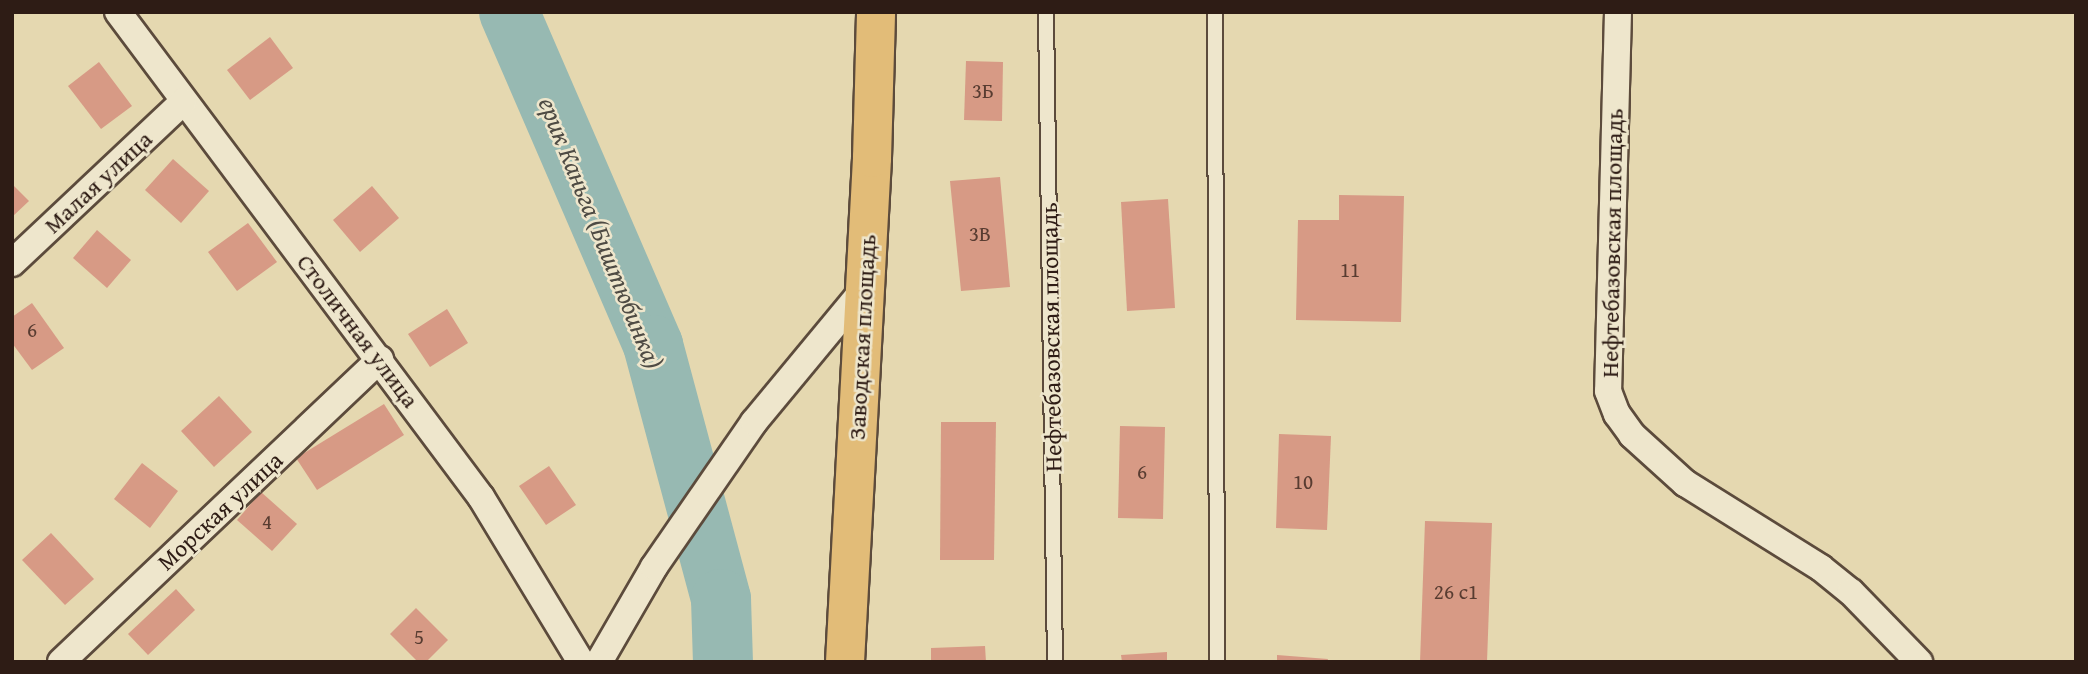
<!DOCTYPE html>
<html>
<head>
<meta charset="utf-8">
<style>
	body { margin:0 }
	#map { position:relative; width:2088px; height:674px; overflow:hidden; background:#e5d8b0; font-family:"Gentium Book Plus",serif }
	div>[style] { position:absolute }
	.river>* { height:60px; margin:-30px; padding:0 30px; transform-origin:30px; border-radius:30px; background:#97b9b2 }
	.building>* { inset:0; background:#d79a85 }
	.roads { filter:drop-shadow(2px 0 #5c4b3c) drop-shadow(-2px 0 #5c4b3c) drop-shadow(0 2px #5c4b3c) drop-shadow(0 -2px #5c4b3c) }
	.lane>* { height:14px; margin:-7px; padding:0 7px; transform-origin:7px; border-radius:7px; background:#eee6cc }
	.street>* { height:26px; margin:-13px; padding:0 13px; transform-origin:13px; border-radius:13px; background:#eee6cc }
	.primary>* { height:38px; margin:-19px; padding:0 19px; transform-origin:19px; border-radius:19px; background:#e2bc78 }
	span { translate:-50% -50%; white-space:nowrap; text-align:center; line-height:1.15; -webkit-text-stroke:5px #eee6cc; paint-order:stroke }
	.number-label { font-size:21px; color:#583c31 }
	.number-label span { -webkit-text-stroke-width:0 }
	.street-label { font-size:24px; color:#2e1c15 }
	.water-label { font-size:26px; color:#4e4b44; font-style:italic }
	.frame { position:absolute; inset:0; border:14px solid #2e1c15; pointer-events:none }
</style>
</head>
<body>
<div id="map">
	<div class="river">
		<i style="left:509px;top:12px;width:363px;rotate:66.6deg"></i>
		<i style="left:653px;top:345px;width:263px;rotate:75deg"></i>
		<i style="left:721px;top:599px;width:63px;rotate:88.2deg"></i>
	</div>
	<div class="building">
		<i style="clip-path:polygon(270px 37px,293px 68px,250px 100px,227px 70px)"></i>
		<i style="clip-path:polygon(966px 61px,1003px 62px,1002px 121px,964px 120px)"></i>
		<i style="clip-path:polygon(99px 62px,132px 106px,101px 129px,68px 86px)"></i>
		<i style="clip-path:polygon(173px 159px,209px 191px,181px 223px,145px 190px)"></i>
		<i style="clip-path:polygon(1000px 177px,1010px 287px,961px 291px,950px 181px)"></i>
		<i style="clip-path:polygon(12px 184px,29px 201px,12px 217px)"></i>
		<i style="clip-path:polygon(372px 186px,399px 218px,360px 252px,333px 220px)"></i>
		<i style="clip-path:polygon(1339px 195px,1404px 196px,1401px 322px,1296px 320px,1298px 220px,1339px 220px)"></i>
		<i style="clip-path:polygon(1168px 199px,1175px 308px,1127px 311px,1121px 202px)"></i>
		<i style="clip-path:polygon(248px 223px,277px 262px,237px 291px,208px 252px)"></i>
		<i style="clip-path:polygon(97px 230px,131px 260px,107px 288px,73px 258px)"></i>
		<i style="clip-path:polygon(32px 303px,64px 348px,32px 370px,12px 343px,12px 317px)"></i>
		<i style="clip-path:polygon(447px 309px,468px 343px,430px 367px,408px 334px)"></i>
		<i style="clip-path:polygon(219px 396px,252px 432px,214px 467px,181px 431px)"></i>
		<i style="clip-path:polygon(384px 404px,404px 435px,317px 490px,296px 458px)"></i>
		<i style="clip-path:polygon(941px 422px,996px 422px,994px 560px,940px 560px)"></i>
		<i style="clip-path:polygon(1120px 426px,1165px 427px,1163px 519px,1118px 518px)"></i>
		<i style="clip-path:polygon(1279px 434px,1331px 436px,1327px 530px,1276px 528px)"></i>
		<i style="clip-path:polygon(142px 463px,178px 491px,150px 528px,114px 499px)"></i>
		<i style="clip-path:polygon(549px 466px,576px 505px,546px 525px,519px 486px)"></i>
		<i style="clip-path:polygon(261px 492px,297px 524px,272px 551px,237px 520px)"></i>
		<i style="clip-path:polygon(1425px 521px,1492px 523px,1487px 662px,1420px 662px)"></i>
		<i style="clip-path:polygon(51px 533px,94px 579px,65px 605px,22px 560px)"></i>
		<i style="clip-path:polygon(176px 589px,195px 610px,148px 655px,128px 634px)"></i>
		<i style="clip-path:polygon(416px 608px,448px 640px,426px 662px,418px 662px,390px 634px)"></i>
		<i style="clip-path:polygon(985px 646px,986px 662px,931px 662px,931px 648px)"></i>
		<i style="clip-path:polygon(1167px 652px,1167px 662px,1122px 662px,1121px 655px)"></i>
		<i style="clip-path:polygon(1277px 655px,1328px 659px,1327px 662px,1277px 662px)"></i>
	</div>
	<div class="roads">
		<div class="lane">
			<i style="left:1046px;top:12px;width:650px;rotate:89.21deg"></i>
			<i style="left:1215px;top:12px;width:650px;rotate:89.82deg"></i>
		</div>
		<div class="street">
			<i style="left:118px;top:12px;width:606px;rotate:53.19deg"></i>
			<i style="left:481px;top:497px;width:193px;rotate:58.8deg"></i>
			<i style="left:1618px;top:12px;width:379px;rotate:91.5deg"></i>
			<i style="left:1608px;top:391px;width:25px;rotate:69deg"></i>
			<i style="left:1617px;top:414px;width:26px;rotate:54deg"></i>
			<i style="left:1632px;top:435px;width:72px;rotate:42.2deg"></i>
			<i style="left:1685px;top:483px;width:160px;rotate:32deg"></i>
			<i style="left:1821px;top:568px;width:38px;rotate:39deg"></i>
			<i style="left:1851px;top:592px;width:98px;rotate:45.8deg"></i>
			<i style="left:12px;top:263px;width:235px;rotate:-43.3deg"></i>
			<i style="left:61px;top:662px;width:440px;rotate:-43.5deg"></i>
			<i style="left:599px;top:662px;width:110px;rotate:-59.9deg"></i>
			<i style="left:654px;top:567px;width:176px;rotate:-55.4deg"></i>
			<i style="left:754px;top:422px;width:174px;rotate:-50.4deg"></i>
		</div>
		<div class="primary">
			<i style="left:845px;top:662px;width:505px;rotate:-86.93deg"></i>
			<i style="left:872px;top:158px;width:146px;rotate:-88.4deg"></i>
		</div>
	</div>
	<div class="number-label">
		<span style="left:983px;top:91px">3Б</span>
		<span style="left:980px;top:234px">3В</span>
		<span style="left:1350px;top:270px">11</span>
		<span style="left:32px;top:330px">6</span>
		<span style="left:1142px;top:472px">6</span>
		<span style="left:1303px;top:482px">10</span>
		<span style="left:267px;top:522px">4</span>
		<span style="left:1456px;top:592px">26 с1</span>
		<span style="left:419px;top:637px">5</span>
	</div>
	<div class="street-label">
		<span style="left:98px;top:182px;rotate:-43deg">Малая улица</span>
		<span style="left:1612px;top:243px;rotate:-89deg">Нефтебазовская площадь</span>
		<span style="left:358px;top:331px;rotate:53deg">Столичная улица</span>
		<span style="left:862px;top:337px;rotate:-87deg">Заводская площадь</span>
		<span style="left:1051px;top:337px;rotate:-91deg">Нефтебазовская площадь</span>
		<span style="left:220px;top:511px;rotate:-43deg">Морская улица</span>
	</div>
	<div class="water-label">
		<span style="left:601px;top:233px;rotate:68deg">ерик Каньга (Биштюбинка)</span>
	</div>
	<div class="frame"></div>
</div>
</body>
</html>
